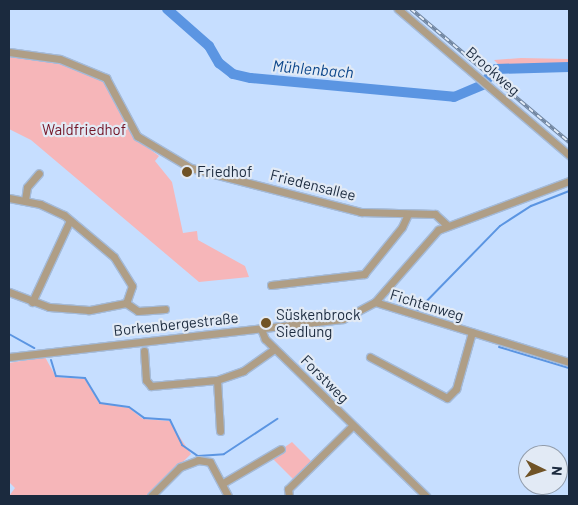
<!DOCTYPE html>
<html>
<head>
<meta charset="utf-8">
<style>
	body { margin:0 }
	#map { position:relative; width:578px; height:505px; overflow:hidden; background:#c6deff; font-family:Barlow,sans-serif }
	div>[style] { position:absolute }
	.green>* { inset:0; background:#f6b6b9 }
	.stream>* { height:2px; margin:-1px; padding:0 1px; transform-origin:1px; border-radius:1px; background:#5b95e2 }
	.river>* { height:10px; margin:-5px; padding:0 5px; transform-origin:5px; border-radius:5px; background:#5b95e2 }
	.roads { filter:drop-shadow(1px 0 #a4bad8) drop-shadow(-1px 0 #a4bad8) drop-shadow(0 1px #a4bad8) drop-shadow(0 -1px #a4bad8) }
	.minor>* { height:7px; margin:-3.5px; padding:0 3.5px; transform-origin:3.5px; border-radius:3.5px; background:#af9e86 }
	.rail>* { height:4px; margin-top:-2px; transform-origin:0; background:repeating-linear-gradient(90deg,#e2eaf5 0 5.5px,#70849e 0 11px); box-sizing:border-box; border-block:1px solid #70849e }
	.dots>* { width:14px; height:14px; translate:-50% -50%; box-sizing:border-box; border:2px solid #e2eaf5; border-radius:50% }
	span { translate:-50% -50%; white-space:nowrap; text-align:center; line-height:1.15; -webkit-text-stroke:4.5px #e2eaf5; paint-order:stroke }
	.street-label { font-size:15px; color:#1b2a3e }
	.park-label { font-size:15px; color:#731527 }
	.poi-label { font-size:15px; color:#1b2a3e }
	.left { translate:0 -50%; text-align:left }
	.water-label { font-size:16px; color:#0a458a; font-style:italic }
	.frame { position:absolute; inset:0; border:10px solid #1b2a3e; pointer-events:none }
	.north { position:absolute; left:518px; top:445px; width:50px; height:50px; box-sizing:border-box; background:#e2eaf5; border:1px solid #929dac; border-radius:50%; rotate:94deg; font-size:14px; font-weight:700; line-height:20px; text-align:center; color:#1b2a3e }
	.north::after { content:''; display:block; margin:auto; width:18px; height:22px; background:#705326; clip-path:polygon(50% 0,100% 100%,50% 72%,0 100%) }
</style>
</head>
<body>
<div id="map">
	<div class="green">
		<i style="clip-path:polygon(9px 54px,58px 62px,87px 71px,114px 87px,118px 107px,133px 137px,159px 156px,155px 161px,172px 182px,183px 233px,197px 231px,198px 240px,245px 266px,249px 277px,199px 282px,31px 140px,9px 129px)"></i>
		<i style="clip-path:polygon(521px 58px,569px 59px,569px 64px,499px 65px,494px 60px)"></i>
		<i style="clip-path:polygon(45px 357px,56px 377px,85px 379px,99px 403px,129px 408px,143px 419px,169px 421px,191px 454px,148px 496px,9px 496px,15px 488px,9px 482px,9px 363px)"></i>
		<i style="clip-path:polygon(292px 442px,312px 462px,294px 480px,271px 457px)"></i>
	</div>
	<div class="stream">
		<i style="left:416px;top:312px;width:120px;rotate:-45.7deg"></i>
		<i style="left:500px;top:226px;width:37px;rotate:-33deg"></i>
		<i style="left:531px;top:206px;width:41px;rotate:-21.5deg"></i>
		<i style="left:9px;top:334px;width:29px;rotate:29deg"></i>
		<i style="left:499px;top:347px;width:73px;rotate:16.7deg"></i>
		<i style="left:51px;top:360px;width:17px;rotate:73deg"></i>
		<i style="left:56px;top:376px;width:29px;rotate:4deg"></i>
		<i style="left:85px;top:378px;width:29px;rotate:59deg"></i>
		<i style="left:100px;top:403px;width:29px;rotate:8deg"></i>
		<i style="left:129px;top:407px;width:19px;rotate:36deg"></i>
		<i style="left:144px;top:418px;width:26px;rotate:4deg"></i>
		<i style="left:170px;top:420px;width:28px;rotate:64deg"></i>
		<i style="left:182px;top:445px;width:19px;rotate:35deg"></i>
		<i style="left:198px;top:456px;width:26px;rotate:-4deg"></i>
		<i style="left:224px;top:454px;width:64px;rotate:-33.4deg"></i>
	</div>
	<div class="river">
		<i style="left:167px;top:9px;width:56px;rotate:41.4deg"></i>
		<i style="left:209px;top:46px;width:20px;rotate:60deg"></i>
		<i style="left:219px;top:63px;width:18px;rotate:38deg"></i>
		<i style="left:233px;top:74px;width:18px;rotate:13deg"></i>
		<i style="left:251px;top:78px;width:204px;rotate:5.3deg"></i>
		<i style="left:454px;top:97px;width:30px;rotate:-23deg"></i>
		<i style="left:482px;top:85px;width:21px;rotate:-49deg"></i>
		<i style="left:496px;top:69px;width:73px;rotate:-1.6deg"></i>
	</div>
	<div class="roads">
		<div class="minor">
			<i style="left:398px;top:9px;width:225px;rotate:40.5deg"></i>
			<i style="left:9px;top:52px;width:51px;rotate:7.8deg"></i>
			<i style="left:60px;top:59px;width:50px;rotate:22.4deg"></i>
			<i style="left:106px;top:78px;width:66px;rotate:61.9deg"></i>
			<i style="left:137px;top:136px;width:63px;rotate:30.7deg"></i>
			<i style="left:191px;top:168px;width:176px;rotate:14.5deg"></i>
			<i style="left:361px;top:212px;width:74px;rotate:1.5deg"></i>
			<i style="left:435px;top:214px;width:16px;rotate:43deg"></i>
			<i style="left:9px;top:198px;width:32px;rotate:11deg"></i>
			<i style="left:40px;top:204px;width:26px;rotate:25deg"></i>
			<i style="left:64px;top:215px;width:65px;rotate:40deg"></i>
			<i style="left:114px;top:257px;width:34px;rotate:58deg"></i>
			<i style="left:132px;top:286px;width:18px;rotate:109deg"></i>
			<i style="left:126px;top:303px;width:38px;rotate:169deg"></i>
			<i style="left:89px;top:310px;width:40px;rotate:-175.7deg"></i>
			<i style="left:49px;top:307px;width:43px;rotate:-159.4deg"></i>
			<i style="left:25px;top:200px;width:13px;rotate:-81deg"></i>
			<i style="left:27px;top:187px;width:18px;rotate:-49deg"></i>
			<i style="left:271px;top:285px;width:94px;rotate:-6.7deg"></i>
			<i style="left:364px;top:274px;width:60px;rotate:-51deg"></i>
			<i style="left:402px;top:227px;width:14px;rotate:-65deg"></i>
			<i style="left:32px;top:302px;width:90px;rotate:-65.1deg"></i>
			<i style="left:375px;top:302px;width:203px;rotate:17.2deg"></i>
			<i style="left:126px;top:303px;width:14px;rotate:34deg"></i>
			<i style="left:138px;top:311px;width:27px;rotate:-4deg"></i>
			<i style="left:261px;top:329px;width:11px;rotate:68deg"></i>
			<i style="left:265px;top:339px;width:225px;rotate:44.3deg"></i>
			<i style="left:144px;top:351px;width:29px;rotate:86deg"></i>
			<i style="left:146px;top:380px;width:8px;rotate:50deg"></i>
			<i style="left:151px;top:386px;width:66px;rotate:-5.2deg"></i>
			<i style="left:217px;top:380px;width:28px;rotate:-19deg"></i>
			<i style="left:243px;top:371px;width:38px;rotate:-35deg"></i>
			<i style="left:9px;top:357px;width:336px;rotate:-6.5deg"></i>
			<i style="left:343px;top:319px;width:36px;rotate:-28deg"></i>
			<i style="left:375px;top:302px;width:96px;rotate:-48.8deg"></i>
			<i style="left:438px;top:230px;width:140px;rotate:-20.5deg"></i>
			<i style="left:370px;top:357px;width:87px;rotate:28deg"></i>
			<i style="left:447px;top:398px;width:13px;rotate:-45deg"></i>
			<i style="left:456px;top:389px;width:59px;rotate:-74.3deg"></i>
			<i style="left:217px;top:380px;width:51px;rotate:86.6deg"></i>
			<i style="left:223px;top:483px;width:67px;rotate:-30.4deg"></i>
			<i style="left:151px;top:496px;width:41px;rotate:-45deg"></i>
			<i style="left:180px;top:467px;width:19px;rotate:-21deg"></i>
			<i style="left:198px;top:460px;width:12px;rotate:9deg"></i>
			<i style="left:210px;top:462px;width:38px;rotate:62deg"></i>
			<i style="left:289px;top:496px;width:7px;rotate:-98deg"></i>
			<i style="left:288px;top:489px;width:90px;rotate:-44.5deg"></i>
		</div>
	</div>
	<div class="rail">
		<i style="left:411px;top:9px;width:207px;rotate:40.1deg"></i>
	</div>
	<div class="dots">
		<i style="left:187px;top:172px;background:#705326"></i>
		<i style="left:266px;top:323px;background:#705326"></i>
	</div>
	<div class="street-label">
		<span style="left:493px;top:71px;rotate:41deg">Brookweg</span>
		<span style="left:313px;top:185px;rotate:14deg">Friedensallee</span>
		<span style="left:427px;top:305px;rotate:17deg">Fichtenweg</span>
		<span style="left:176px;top:324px;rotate:-6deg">Borkenbergestraße</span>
		<span style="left:325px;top:379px;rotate:45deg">Forstweg</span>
	</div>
	<div class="park-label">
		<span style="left:84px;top:130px">Waldfriedhof</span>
	</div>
	<div class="poi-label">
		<span class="left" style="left:197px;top:172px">Friedhof</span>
		<span class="left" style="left:276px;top:323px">Süskenbrock<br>Siedlung</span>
	</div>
	<div class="water-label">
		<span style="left:313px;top:69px;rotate:5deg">Mühlenbach</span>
	</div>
	<div class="frame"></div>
	<div class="north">N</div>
</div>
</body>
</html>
